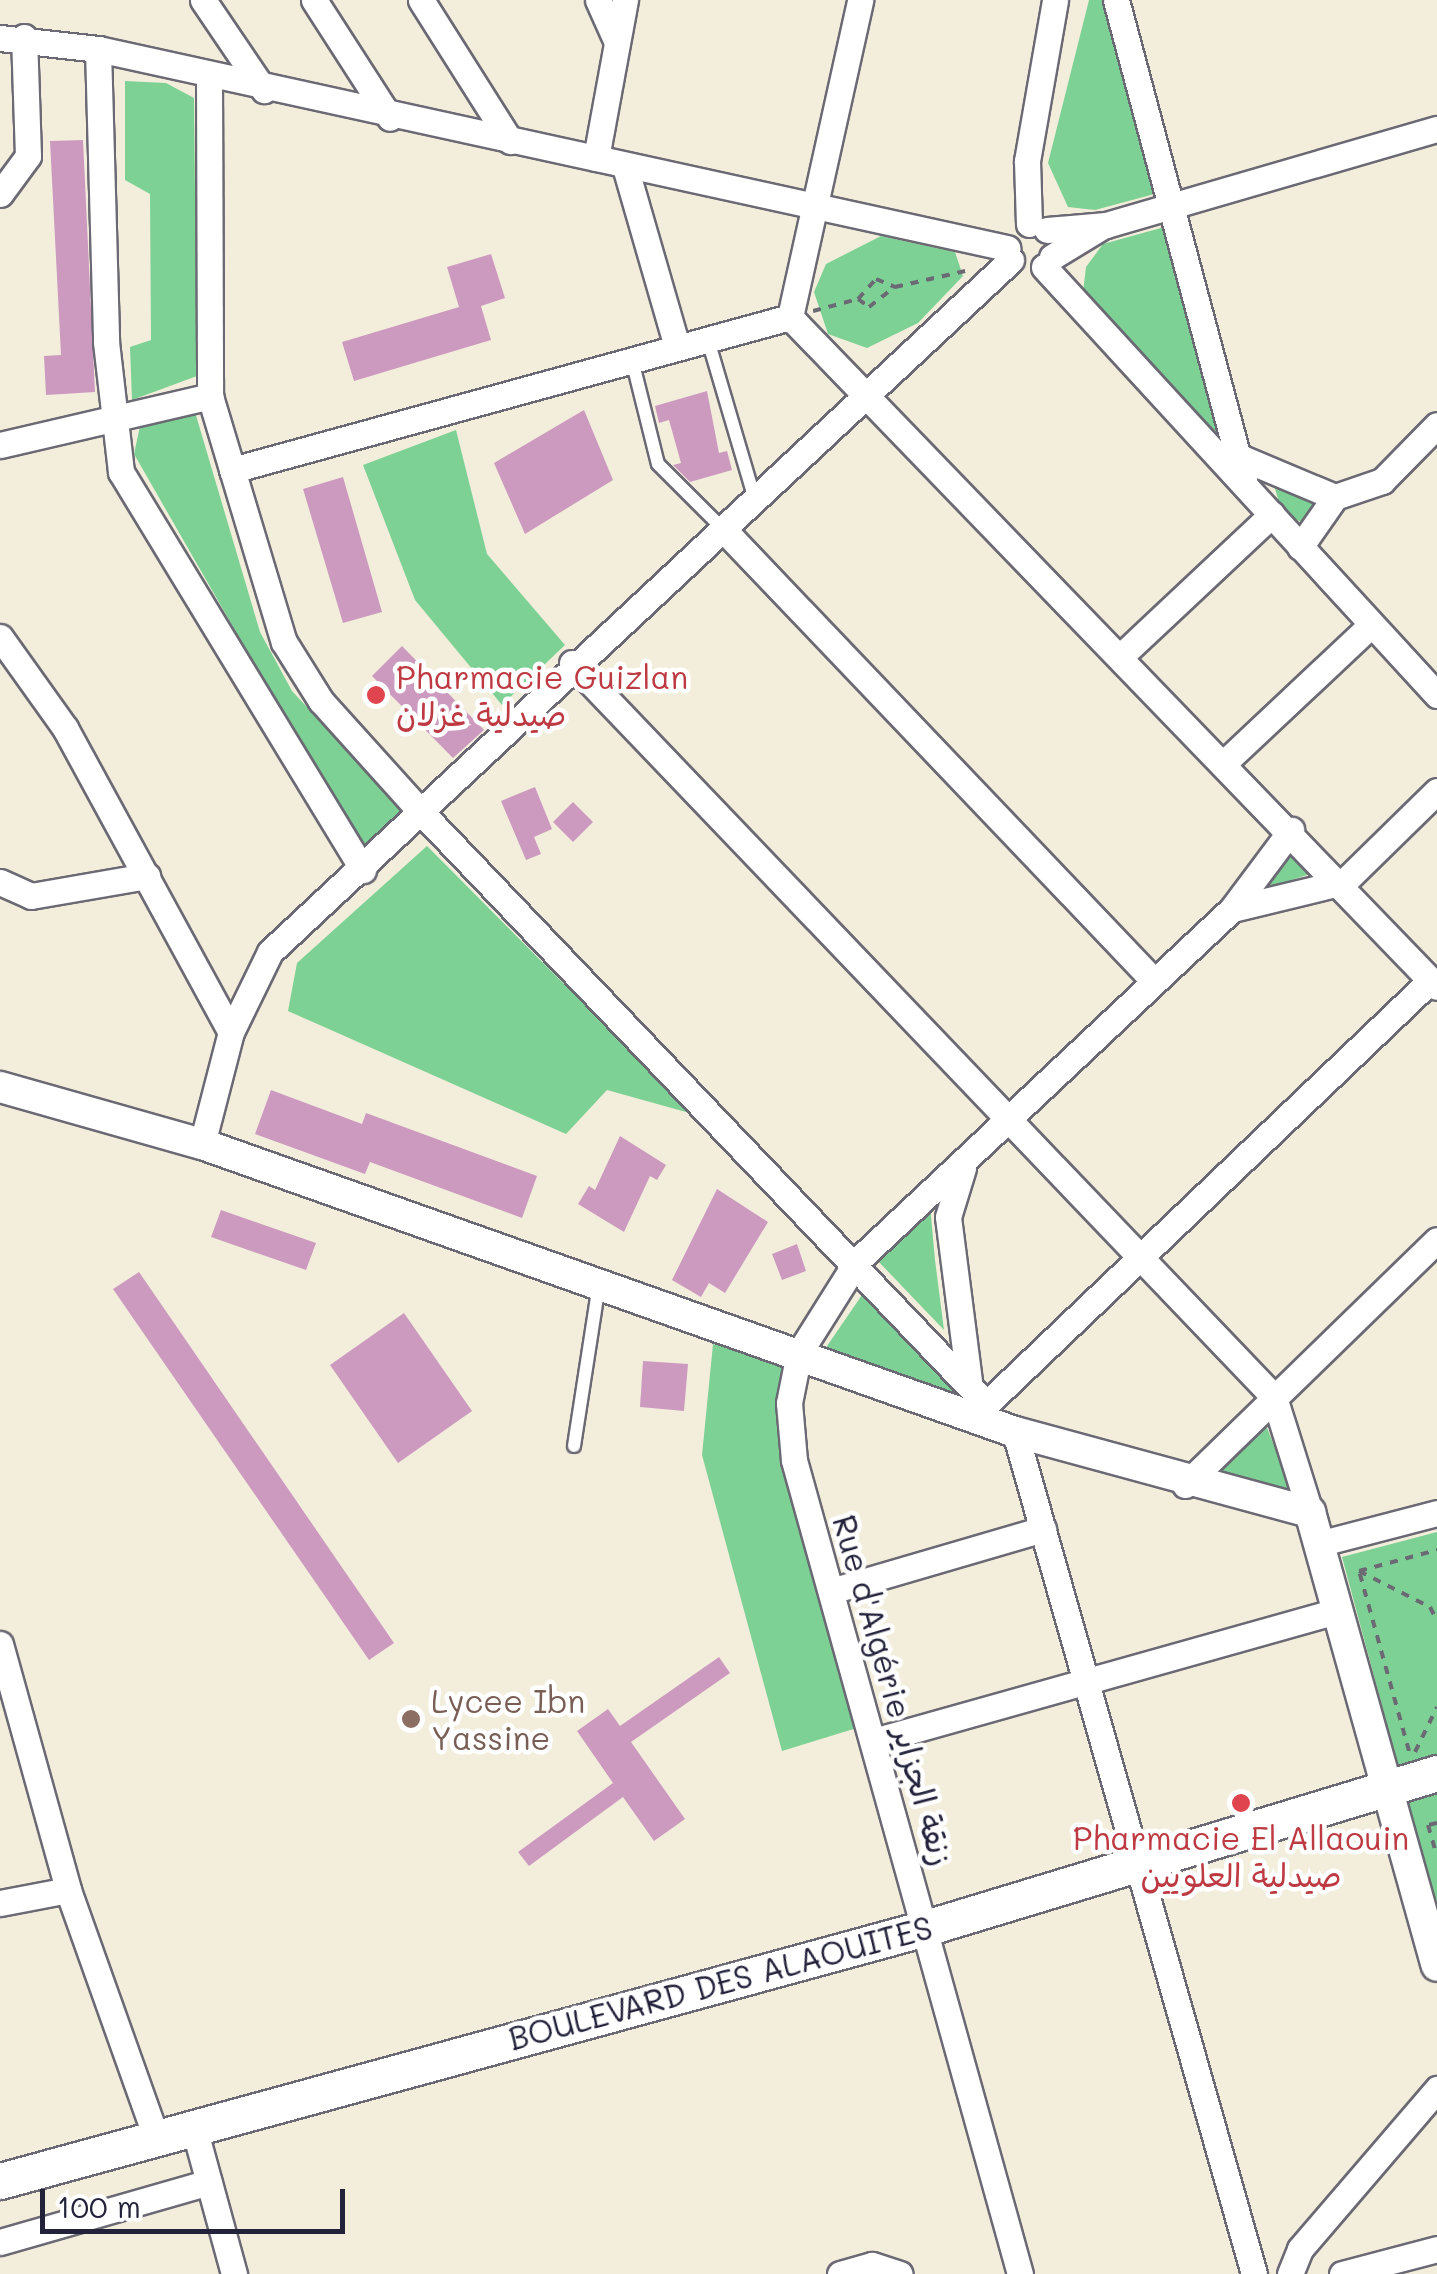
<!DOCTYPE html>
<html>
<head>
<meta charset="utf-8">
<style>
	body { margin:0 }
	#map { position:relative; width:1437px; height:2274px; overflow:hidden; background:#f3eedc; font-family:Mali,"Playpen Sans Arabic",sans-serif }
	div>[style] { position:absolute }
	.green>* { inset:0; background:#7dd194 }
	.building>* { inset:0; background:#cc9abf }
	.path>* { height:4px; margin-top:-2px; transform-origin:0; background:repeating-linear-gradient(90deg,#6b6973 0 8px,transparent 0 16px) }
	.roads { filter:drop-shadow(2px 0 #6b6973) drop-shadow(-2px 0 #6b6973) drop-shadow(0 2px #6b6973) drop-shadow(0 -2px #6b6973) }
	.service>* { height:12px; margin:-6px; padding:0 6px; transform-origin:6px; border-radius:6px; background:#fff }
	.minor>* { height:25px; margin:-12.5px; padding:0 12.5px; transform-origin:12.5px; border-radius:12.5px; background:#fff }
	.tertiary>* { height:30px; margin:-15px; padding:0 15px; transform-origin:15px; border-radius:15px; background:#fff }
	.secondary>* { height:35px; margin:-17.5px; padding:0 17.5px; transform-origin:17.5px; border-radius:17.5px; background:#fff }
	.dots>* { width:28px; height:28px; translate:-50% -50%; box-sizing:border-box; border:5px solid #fff; border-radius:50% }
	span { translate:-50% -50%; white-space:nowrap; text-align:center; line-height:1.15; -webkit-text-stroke:9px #fff; paint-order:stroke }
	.health-label { font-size:32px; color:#be3a42 }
	.left { translate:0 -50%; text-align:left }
	.street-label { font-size:32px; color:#22223b }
	.education-label { font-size:32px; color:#785e54 }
	.scale { position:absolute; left:40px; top:2189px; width:305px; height:45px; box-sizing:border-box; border:5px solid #22223b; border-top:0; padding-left:12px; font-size:30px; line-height:35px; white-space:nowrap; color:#22223b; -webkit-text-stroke:8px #fff; paint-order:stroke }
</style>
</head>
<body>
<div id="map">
	<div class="green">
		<i style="clip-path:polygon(1089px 0,1109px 0,1162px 192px,1095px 210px,1068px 207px,1048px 163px)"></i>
		<i style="clip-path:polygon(125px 81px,166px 83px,194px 98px,197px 376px,132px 400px,130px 347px,151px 340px,150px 194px,125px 180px)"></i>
		<i style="clip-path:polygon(1168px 226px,1229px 446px,1222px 449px,1083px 292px,1086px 267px,1103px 244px)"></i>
		<i style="clip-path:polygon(881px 236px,955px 252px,963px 276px,918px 323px,867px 348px,828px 334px,814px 292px,826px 264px)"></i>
		<i style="clip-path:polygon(195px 412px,260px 632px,292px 691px,406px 813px,362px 852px,134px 454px,140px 426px)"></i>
		<i style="clip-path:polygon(456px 430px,487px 554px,565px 645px,502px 705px,415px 600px,363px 465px)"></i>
		<i style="clip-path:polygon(1274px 485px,1324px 503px,1308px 525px,1282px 513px)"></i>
		<i style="clip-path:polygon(427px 846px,693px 1114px,607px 1090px,566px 1134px,288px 1011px,297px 963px)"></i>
		<i style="clip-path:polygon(1292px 849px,1313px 873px,1253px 893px)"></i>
		<i style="clip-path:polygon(930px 1205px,935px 1260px,944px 1330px,877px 1260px)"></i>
		<i style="clip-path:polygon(864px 1292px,962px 1385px,958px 1397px,825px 1349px)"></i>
		<i style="clip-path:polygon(713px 1344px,788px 1362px,781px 1449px,860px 1727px,782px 1751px,702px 1455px)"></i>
		<i style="clip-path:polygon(1264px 1420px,1291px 1489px,1284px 1498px,1214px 1471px)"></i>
		<i style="clip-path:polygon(1437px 1532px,1437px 1911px,1342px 1557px)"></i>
	</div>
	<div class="building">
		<i style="clip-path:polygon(83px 140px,95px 392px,46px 395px,44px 356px,61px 355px,50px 141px)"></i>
		<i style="clip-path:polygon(491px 254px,505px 298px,481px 306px,491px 340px,354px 381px,342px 342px,459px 307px,447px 267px)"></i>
		<i style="clip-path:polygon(707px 391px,719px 453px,727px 451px,732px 470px,690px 482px,673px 465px,681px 463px,669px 420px,659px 423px,655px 406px)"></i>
		<i style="clip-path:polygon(584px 410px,613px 480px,525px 534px,494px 463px)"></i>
		<i style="clip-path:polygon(343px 477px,382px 612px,343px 623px,303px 489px)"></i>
		<i style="clip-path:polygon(402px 646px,484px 730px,453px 758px,372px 676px)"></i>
		<i style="clip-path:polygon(535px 787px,552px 829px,534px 837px,541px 854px,526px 860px,501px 801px)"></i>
		<i style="clip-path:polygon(573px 802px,593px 822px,573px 842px,553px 822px)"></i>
		<i style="clip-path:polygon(271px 1090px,362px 1124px,366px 1113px,537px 1176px,522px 1218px,370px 1162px,365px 1174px,255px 1134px)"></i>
		<i style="clip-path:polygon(620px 1136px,666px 1165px,657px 1180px,650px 1176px,624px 1232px,578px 1204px,589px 1186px,595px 1190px)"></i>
		<i style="clip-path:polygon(717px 1189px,768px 1222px,725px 1293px,709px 1283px,701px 1297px,672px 1280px)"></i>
		<i style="clip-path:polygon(221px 1210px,316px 1243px,306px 1270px,211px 1237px)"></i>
		<i style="clip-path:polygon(797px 1244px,806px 1271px,782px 1280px,772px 1254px)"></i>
		<i style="clip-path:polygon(139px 1272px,394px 1643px,369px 1660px,113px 1289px)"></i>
		<i style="clip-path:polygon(404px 1313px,472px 1411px,398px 1463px,330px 1365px)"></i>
		<i style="clip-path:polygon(643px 1361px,688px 1364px,684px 1411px,640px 1407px)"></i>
		<i style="clip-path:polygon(719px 1657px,730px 1673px,631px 1742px,685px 1819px,654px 1841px,623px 1797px,529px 1866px,518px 1852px,613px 1783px,577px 1731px,608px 1709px,620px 1726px)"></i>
	</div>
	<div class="path">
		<i style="left:858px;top:299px;width:14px;rotate:36deg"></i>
		<i style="left:869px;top:307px;width:33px;rotate:-38deg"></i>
		<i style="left:895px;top:287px;width:72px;rotate:-12.9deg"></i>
		<i style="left:813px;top:311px;width:47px;rotate:-14.9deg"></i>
		<i style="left:858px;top:299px;width:27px;rotate:-48deg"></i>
		<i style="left:876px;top:279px;width:21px;rotate:23deg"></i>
		<i style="left:1359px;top:1571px;width:80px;rotate:26.9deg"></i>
		<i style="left:1430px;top:1607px;width:16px;rotate:63deg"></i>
		<i style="left:1409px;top:1751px;width:187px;rotate:-105.5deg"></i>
		<i style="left:1359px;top:1571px;width:81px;rotate:-15.1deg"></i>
		<i style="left:1415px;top:1752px;width:50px;rotate:-63.9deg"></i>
		<i style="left:1437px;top:1823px;width:9px;rotate:167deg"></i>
		<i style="left:1428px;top:1825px;width:32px;rotate:74deg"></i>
	</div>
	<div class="roads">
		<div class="service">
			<i style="left:708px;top:340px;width:163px;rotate:73.6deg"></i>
			<i style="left:632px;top:360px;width:107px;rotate:76deg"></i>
			<i style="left:658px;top:464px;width:91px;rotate:45deg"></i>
			<i style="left:574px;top:1446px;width:164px;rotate:-81.2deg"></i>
		</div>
		<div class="minor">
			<i style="left:203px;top:0;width:109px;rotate:55.9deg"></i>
			<i style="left:314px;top:0;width:140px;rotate:57.2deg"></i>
			<i style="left:421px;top:0;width:167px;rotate:57.7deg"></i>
			<i style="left:598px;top:0;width:44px;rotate:65.8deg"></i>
			<i style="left:1116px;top:0;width:501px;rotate:75.08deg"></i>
			<i style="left:0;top:38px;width:99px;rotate:6.4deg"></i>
			<i style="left:98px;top:49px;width:931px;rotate:12.35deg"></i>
			<i style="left:98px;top:49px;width:293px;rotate:88.4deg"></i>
			<i style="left:106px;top:342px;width:131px;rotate:83.4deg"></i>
			<i style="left:121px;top:472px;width:466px;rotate:58.7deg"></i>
			<i style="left:209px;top:79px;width:317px;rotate:89.8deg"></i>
			<i style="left:210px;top:396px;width:257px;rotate:73.3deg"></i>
			<i style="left:284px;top:642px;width:70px;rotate:57.9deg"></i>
			<i style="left:321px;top:701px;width:151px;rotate:48deg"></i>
			<i style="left:422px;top:813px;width:817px;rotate:46.34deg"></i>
			<i style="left:596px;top:158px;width:161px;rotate:-79.6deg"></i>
			<i style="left:626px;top:170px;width:184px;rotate:73.9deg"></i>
			<i style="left:0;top:194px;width:47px;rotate:-53.6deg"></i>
			<i style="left:28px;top:156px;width:119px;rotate:-91.9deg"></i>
			<i style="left:1029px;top:224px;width:63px;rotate:-91.8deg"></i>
			<i style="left:1027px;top:161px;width:163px;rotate:-80.1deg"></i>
			<i style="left:1047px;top:230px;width:59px;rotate:-4.8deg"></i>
			<i style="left:1106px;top:225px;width:345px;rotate:-16.2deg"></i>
			<i style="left:1052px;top:257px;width:57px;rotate:-31.5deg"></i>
			<i style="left:1044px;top:267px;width:581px;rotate:47.44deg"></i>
			<i style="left:790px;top:317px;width:931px;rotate:46deg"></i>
			<i style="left:0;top:445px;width:216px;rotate:-13.1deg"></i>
			<i style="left:1242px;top:458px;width:101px;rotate:22.8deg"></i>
			<i style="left:232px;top:470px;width:579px;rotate:-15.33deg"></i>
			<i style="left:790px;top:317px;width:325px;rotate:-77.5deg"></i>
			<i style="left:722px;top:528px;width:625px;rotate:46.36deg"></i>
			<i style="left:1300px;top:547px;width:61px;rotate:-55deg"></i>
			<i style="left:1335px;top:497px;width:50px;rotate:-18.8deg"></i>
			<i style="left:1382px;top:481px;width:78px;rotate:-45.5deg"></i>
			<i style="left:0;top:637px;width:112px;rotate:54.5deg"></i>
			<i style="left:65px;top:728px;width:346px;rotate:61.4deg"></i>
			<i style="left:1121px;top:656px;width:207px;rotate:-43.2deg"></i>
			<i style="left:572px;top:663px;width:1016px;rotate:46.28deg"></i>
			<i style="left:1274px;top:1397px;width:121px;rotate:72.6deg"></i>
			<i style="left:1224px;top:763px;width:202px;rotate:-43.2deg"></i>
			<i style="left:0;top:882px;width:34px;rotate:24deg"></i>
			<i style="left:31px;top:896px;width:118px;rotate:-9.8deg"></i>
			<i style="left:1232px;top:909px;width:115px;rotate:-13.6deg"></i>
			<i style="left:1344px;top:882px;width:130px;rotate:-44.4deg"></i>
			<i style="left:202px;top:1144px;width:116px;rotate:-75.5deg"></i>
			<i style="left:231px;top:1032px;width:89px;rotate:-64deg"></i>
			<i style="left:270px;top:952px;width:1014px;rotate:-43.04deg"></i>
			<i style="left:963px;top:1168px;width:51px;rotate:107deg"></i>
			<i style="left:948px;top:1217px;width:166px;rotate:82.7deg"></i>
			<i style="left:975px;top:1415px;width:630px;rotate:-43.65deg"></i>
			<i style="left:1015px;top:1432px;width:875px;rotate:74.15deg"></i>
			<i style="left:1185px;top:1485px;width:351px;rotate:-44.2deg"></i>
			<i style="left:1318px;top:1544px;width:123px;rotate:-14.6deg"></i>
			<i style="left:831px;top:1591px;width:221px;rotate:-16.3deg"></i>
			<i style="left:0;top:1644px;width:255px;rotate:74.5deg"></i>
			<i style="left:68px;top:1890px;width:260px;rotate:70.4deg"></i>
			<i style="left:874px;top:1741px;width:482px;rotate:-15.7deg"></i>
			<i style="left:0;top:1903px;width:69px;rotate:-10.8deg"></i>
			<i style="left:193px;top:2124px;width:156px;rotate:74.7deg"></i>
			<i style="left:0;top:2242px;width:217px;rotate:-16deg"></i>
			<i style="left:840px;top:2274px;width:33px;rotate:-16deg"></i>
			<i style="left:872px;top:2265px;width:29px;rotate:18deg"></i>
			<i style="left:1020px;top:2274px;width:845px;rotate:-105.52deg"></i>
			<i style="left:794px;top:1460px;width:57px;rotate:-95deg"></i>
			<i style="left:789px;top:1403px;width:51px;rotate:-78.7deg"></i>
			<i style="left:799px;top:1353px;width:109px;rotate:-57.8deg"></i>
			<i style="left:857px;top:1261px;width:514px;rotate:-43.19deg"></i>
			<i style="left:1232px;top:909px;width:99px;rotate:-53.2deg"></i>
			<i style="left:1290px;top:2274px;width:27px;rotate:-68deg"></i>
			<i style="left:1300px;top:2249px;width:211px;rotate:-49.4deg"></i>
			<i style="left:1342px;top:2274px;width:98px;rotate:-14.7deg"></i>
		</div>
		<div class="tertiary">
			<i style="left:0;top:1087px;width:210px;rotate:15.8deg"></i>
			<i style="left:202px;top:1144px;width:863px;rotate:19.51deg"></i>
			<i style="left:1015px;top:1432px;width:306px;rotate:15.2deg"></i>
			<i style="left:1310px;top:1512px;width:471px;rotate:74.4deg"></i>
		</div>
		<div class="secondary">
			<i style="left:0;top:2181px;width:963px;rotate:-15.29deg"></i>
			<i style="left:929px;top:1927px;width:531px;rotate:-16.86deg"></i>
		</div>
	</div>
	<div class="dots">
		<i style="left:376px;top:695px;background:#e0444e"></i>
		<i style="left:411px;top:1719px;background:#8d6e63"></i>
		<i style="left:1241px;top:1803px;background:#e0444e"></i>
	</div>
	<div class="health-label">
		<span class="left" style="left:396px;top:695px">Pharmacie Guizlan<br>صيدلية غزلان</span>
		<span style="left:1241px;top:1856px">Pharmacie El Allaouin<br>صيدلية العلويين</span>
	</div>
	<div class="street-label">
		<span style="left:894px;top:1690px;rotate:74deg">Rue d'Algérie زنقة الجزاير</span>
		<span style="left:720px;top:1982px;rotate:-15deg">BOULEVARD DES ALAOUITES</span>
	</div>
	<div class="education-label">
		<span class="left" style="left:431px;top:1719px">Lycee Ibn<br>Yassine</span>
	</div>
	<div class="scale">100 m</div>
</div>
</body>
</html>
